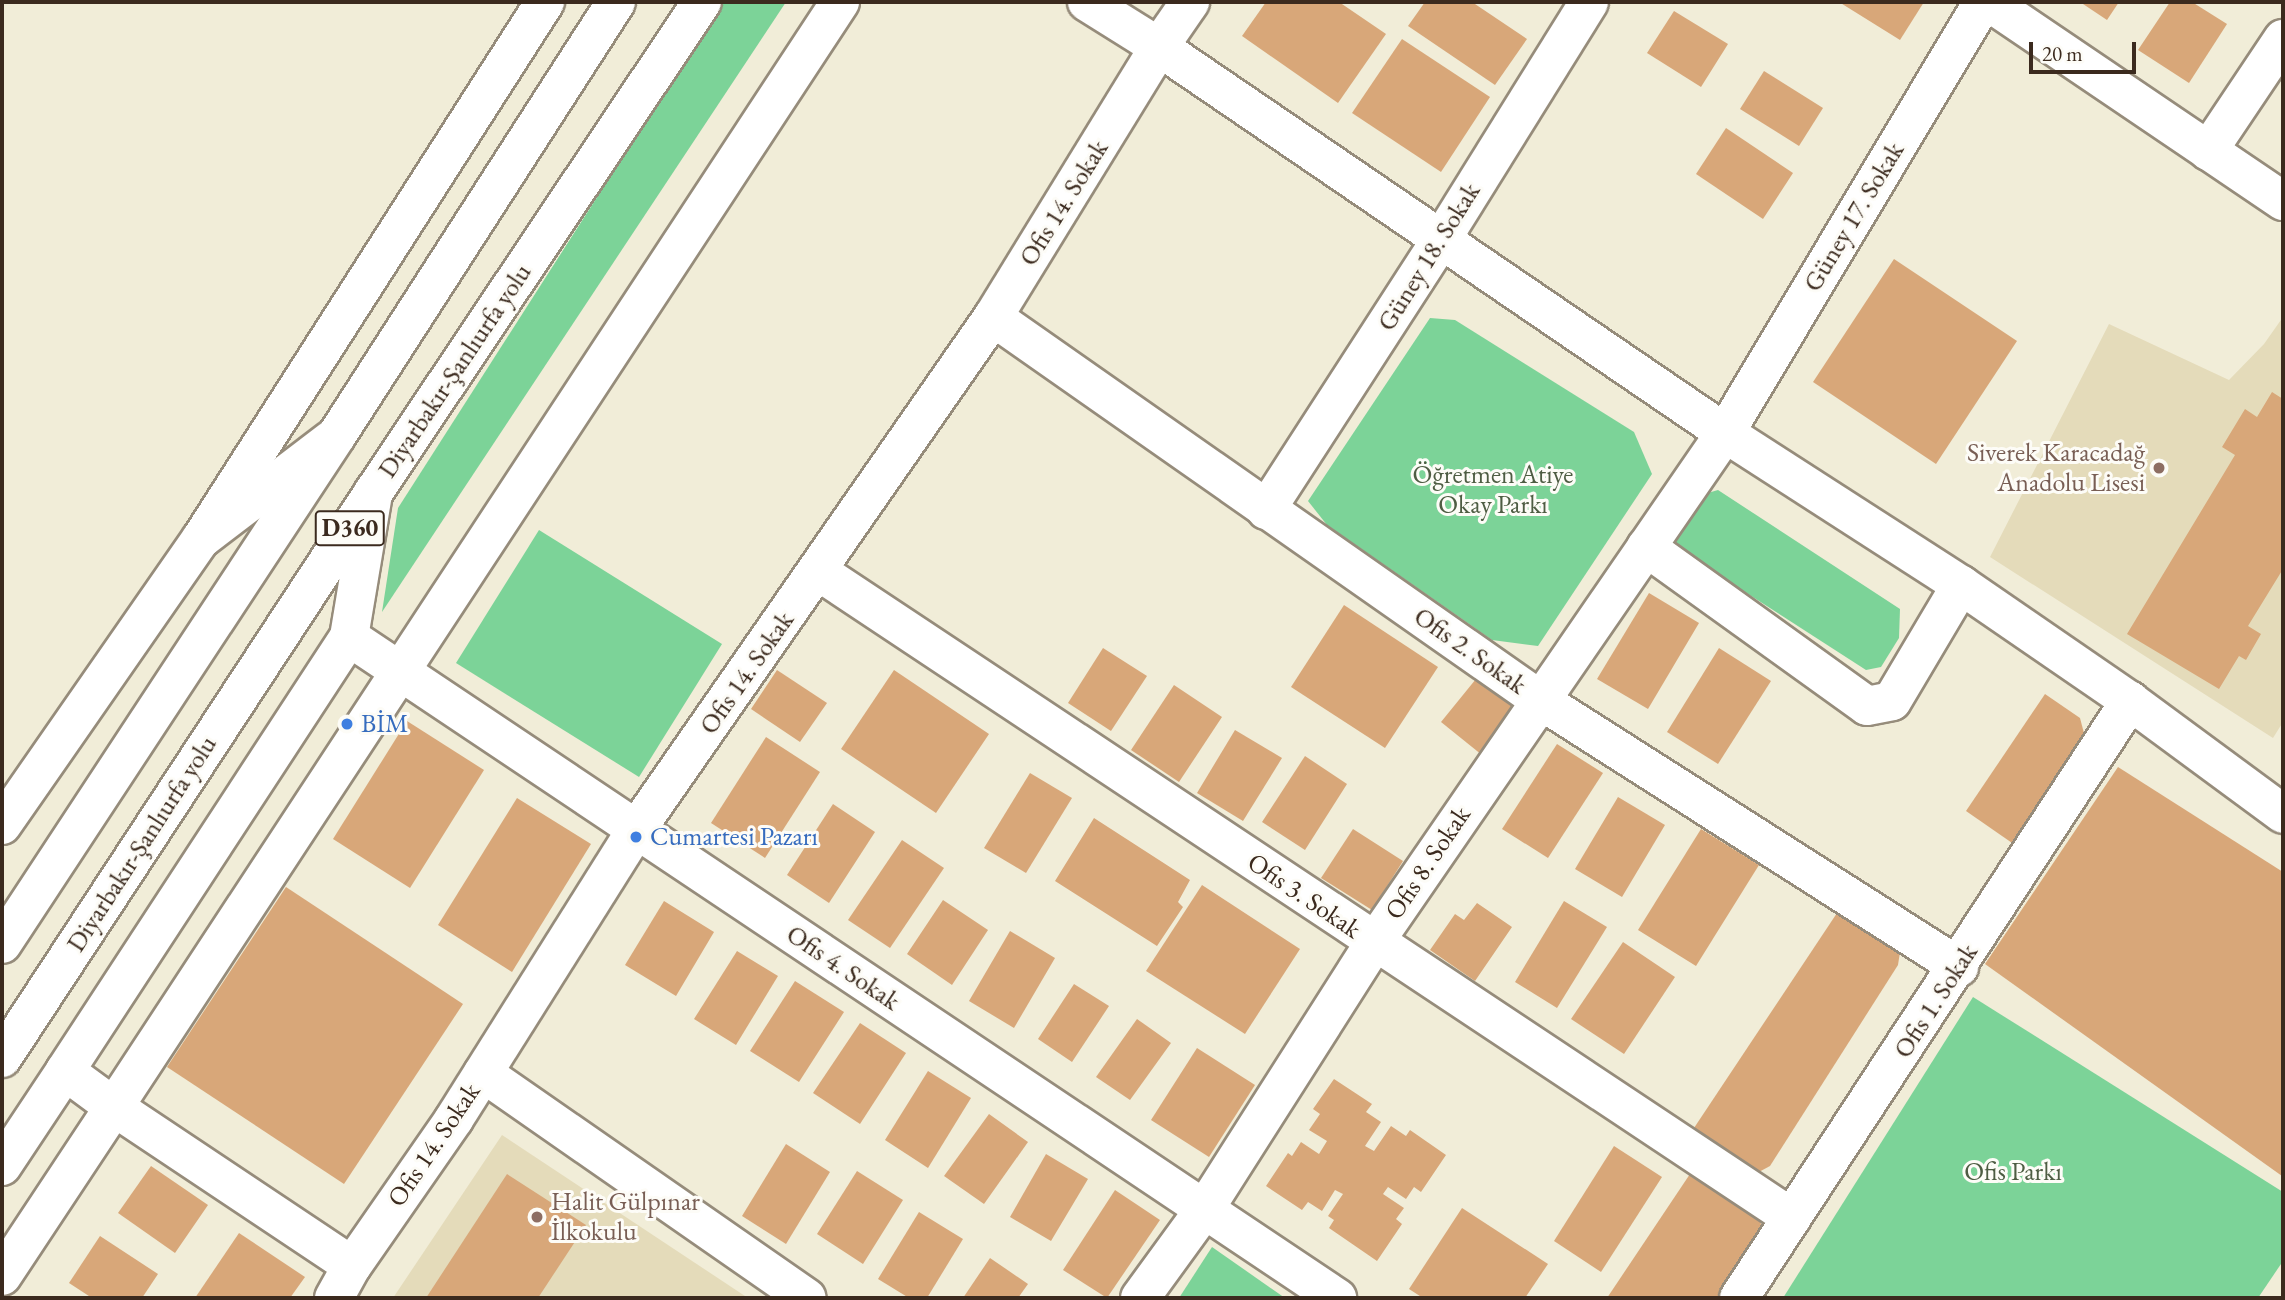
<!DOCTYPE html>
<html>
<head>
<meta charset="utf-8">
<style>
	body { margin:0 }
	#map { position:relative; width:2285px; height:1300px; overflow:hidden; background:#f1edd8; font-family:"EB Garamond",serif }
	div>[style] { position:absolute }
	.built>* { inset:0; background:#e4dbba }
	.green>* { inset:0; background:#7cd398 }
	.building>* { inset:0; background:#d8a779 }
	.roads { filter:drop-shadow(2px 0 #968c7b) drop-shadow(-2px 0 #968c7b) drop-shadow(0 2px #968c7b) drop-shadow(0 -2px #968c7b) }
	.minor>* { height:38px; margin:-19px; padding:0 19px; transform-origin:19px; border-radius:19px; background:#fff }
	.highway>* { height:38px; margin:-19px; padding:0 19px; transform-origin:19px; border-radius:19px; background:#fff }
	.dots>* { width:19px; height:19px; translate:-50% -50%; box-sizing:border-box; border:4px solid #fdfcf7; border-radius:50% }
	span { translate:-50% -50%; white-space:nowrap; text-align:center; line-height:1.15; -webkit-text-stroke:6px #fdfcf7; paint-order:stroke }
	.shield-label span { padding:2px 5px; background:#fdfcf7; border:2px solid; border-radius:5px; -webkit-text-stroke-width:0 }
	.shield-label { font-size:24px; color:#3b2a1e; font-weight:700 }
	.street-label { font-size:26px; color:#3b2a1e }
	.education-label { font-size:26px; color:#785e54 }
	.right { translate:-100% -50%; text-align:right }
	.left { translate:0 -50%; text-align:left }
	.park-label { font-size:26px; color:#4e5d43 }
	.shop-label { font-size:26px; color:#366cbe }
	.frame { position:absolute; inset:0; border:4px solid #3b2a1e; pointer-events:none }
	.scale { position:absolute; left:2029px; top:42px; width:107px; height:32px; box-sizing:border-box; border:4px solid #3b2a1e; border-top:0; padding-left:9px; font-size:21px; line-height:24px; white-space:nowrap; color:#3b2a1e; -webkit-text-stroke:5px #fdfcf7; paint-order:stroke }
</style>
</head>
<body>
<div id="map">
	<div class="built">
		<i style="clip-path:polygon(2283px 317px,2283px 722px,2273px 738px,1990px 557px,2109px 324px,2229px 380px,2264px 344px)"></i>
		<i style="clip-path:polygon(502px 1135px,748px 1298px,393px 1298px)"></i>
	</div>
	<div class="green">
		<i style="clip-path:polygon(722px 2px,786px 2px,382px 612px,398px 508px)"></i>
		<i style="clip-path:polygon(1430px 318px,1455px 320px,1634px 432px,1652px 474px,1538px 646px,1492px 640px,1327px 525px,1308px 501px)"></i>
		<i style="clip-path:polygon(1718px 490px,1900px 609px,1899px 638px,1881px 667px,1866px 670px,1686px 554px,1673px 541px,1701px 495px)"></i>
		<i style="clip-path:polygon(539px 530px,722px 644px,639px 777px,456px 663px)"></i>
		<i style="clip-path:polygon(1973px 997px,2283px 1192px,2283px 1261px,2258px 1298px,1783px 1298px)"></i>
		<i style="clip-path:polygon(1212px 1247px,1285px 1298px,1179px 1298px)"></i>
	</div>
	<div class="building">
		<i style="clip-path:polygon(1266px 2px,1339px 2px,1386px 34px,1338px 103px,1242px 36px)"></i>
		<i style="clip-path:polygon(1425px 2px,1472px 2px,1527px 39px,1495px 85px,1408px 26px)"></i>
		<i style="clip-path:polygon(1839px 2px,1924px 2px,1900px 40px)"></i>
		<i style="clip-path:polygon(2080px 2px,2119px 2px,2107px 20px)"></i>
		<i style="clip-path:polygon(2170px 2px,2192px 2px,2227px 24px,2189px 83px,2138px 50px)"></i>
		<i style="clip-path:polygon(1674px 11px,1728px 44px,1701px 87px,1647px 53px)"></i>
		<i style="clip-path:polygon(1402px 39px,1490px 97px,1441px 172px,1352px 113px)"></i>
		<i style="clip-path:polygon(1764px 71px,1823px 108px,1799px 146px,1740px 109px)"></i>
		<i style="clip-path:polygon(1726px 128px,1793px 173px,1763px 219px,1696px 174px)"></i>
		<i style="clip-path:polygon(1894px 259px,2017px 341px,1936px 464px,1813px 382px)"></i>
		<i style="clip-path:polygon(2272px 392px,2283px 399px,2283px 569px,2248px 626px,2261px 634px,2246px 660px,2239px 656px,2219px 689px,2127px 634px,2235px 455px,2222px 447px,2245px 409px,2257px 417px)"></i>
		<i style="clip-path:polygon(1649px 593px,1699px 623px,1648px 709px,1597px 679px)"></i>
		<i style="clip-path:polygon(1344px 605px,1438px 667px,1385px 748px,1291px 687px)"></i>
		<i style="clip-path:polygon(1103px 648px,1147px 676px,1111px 731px,1068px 703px)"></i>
		<i style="clip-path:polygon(1719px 648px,1771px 681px,1718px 764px,1667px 732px)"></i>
		<i style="clip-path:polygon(777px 670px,827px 703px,800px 742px,751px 709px)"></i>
		<i style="clip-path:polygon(894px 670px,989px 734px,936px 813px,841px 749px)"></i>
		<i style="clip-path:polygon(1480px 674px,1511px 694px,1515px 714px,1482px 755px,1441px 722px)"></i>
		<i style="clip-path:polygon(1174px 685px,1222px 717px,1179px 782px,1131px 750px)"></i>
		<i style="clip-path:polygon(2045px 694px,2080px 718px,2085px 737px,2015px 845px,1966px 811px)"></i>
		<i style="clip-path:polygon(407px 721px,484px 770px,410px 888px,333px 839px)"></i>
		<i style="clip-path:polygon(1235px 730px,1282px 758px,1243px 821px,1197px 793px)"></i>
		<i style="clip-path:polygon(766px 737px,820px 772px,765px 858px,711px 823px)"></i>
		<i style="clip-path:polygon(1557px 744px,1603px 773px,1548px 858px,1502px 829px)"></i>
		<i style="clip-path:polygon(1305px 756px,1347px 784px,1305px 850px,1262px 822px)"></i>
		<i style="clip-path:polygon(2118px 767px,2283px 872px,2282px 1176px,1985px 964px)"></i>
		<i style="clip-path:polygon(1030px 773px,1072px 798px,1026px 873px,984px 848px)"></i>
		<i style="clip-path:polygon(1618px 797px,1665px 825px,1622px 897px,1575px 869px)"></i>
		<i style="clip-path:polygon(517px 798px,591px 844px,512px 972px,438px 925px)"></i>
		<i style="clip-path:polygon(833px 804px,875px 832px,829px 903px,787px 875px)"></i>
		<i style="clip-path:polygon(1094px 818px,1190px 880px,1178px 902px,1183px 907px,1157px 946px,1055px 881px)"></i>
		<i style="clip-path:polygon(1353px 829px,1403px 861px,1372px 910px,1321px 878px)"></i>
		<i style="clip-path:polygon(1701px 829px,1759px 865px,1696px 966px,1638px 930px)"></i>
		<i style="clip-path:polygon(902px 840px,944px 868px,890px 948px,848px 920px)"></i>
		<i style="clip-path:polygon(1202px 885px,1300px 949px,1245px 1034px,1146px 971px)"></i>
		<i style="clip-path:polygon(286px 887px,463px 1004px,344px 1184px,167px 1067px)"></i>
		<i style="clip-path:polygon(943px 900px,988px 930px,952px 985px,907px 954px)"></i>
		<i style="clip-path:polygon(664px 901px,714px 932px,676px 996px,625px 965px)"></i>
		<i style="clip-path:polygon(1564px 901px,1607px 927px,1557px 1008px,1515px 982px)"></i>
		<i style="clip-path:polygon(1477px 903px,1512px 927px,1475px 981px,1430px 950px,1455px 914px,1464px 920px)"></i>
		<i style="clip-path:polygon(1841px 907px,1900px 952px,1898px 965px,1770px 1166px,1757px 1173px,1688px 1137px)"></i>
		<i style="clip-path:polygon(1010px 931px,1055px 958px,1014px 1028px,969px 1001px)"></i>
		<i style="clip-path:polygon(1623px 942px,1675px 977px,1624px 1054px,1571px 1019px)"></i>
		<i style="clip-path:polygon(737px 951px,778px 976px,736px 1045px,694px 1019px)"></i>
		<i style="clip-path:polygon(795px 981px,844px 1012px,799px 1082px,750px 1051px)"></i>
		<i style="clip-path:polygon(1074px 984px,1109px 1006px,1072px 1062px,1038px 1039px)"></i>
		<i style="clip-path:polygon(1137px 1019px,1171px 1043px,1130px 1100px,1096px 1077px)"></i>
		<i style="clip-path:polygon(860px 1023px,906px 1053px,860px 1124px,813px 1093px)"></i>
		<i style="clip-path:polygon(1197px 1048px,1255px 1085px,1209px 1157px,1151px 1120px)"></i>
		<i style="clip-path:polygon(928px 1071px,971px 1098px,928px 1168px,885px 1140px)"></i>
		<i style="clip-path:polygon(1334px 1079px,1372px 1104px,1366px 1112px,1381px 1122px,1365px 1146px,1374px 1151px,1391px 1126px,1406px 1136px,1410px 1130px,1446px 1155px,1421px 1192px,1414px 1187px,1406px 1199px,1388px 1187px,1383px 1194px,1404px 1208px,1396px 1219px,1402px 1224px,1377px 1261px,1329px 1228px,1334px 1220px,1328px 1216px,1343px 1194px,1335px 1190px,1322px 1211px,1308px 1202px,1302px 1210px,1266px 1186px,1288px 1153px,1292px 1156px,1301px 1142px,1319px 1154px,1327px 1141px,1309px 1130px,1320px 1114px,1313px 1109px)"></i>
		<i style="clip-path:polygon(989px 1114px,1028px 1142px,984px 1204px,944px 1176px)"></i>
		<i style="clip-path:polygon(786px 1144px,830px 1172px,786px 1244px,742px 1216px)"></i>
		<i style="clip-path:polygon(1614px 1146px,1662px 1177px,1601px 1272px,1554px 1241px)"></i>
		<i style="clip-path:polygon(1046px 1154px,1088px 1179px,1051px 1241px,1010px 1217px)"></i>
		<i style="clip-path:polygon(151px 1166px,208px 1205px,175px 1253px,118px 1213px)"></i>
		<i style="clip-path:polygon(857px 1171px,903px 1200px,863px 1264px,817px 1234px)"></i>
		<i style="clip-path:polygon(1692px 1171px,1756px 1213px,1761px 1224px,1757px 1239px,1721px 1298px,1607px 1298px)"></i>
		<i style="clip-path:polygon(507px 1174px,586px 1225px,538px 1298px,426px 1298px)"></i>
		<i style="clip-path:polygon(1115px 1190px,1160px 1220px,1107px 1298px,1063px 1270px)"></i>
		<i style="clip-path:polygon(1462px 1208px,1548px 1264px,1525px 1298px,1423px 1298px,1409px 1289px)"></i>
		<i style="clip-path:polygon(919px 1212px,963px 1239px,927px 1298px,909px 1298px,878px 1279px)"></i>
		<i style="clip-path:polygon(239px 1233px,305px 1277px,290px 1298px,195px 1298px)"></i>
		<i style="clip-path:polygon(100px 1236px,158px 1274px,142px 1298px,92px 1298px,69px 1283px)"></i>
		<i style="clip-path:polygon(990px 1258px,1028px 1284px,1018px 1298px,963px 1298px)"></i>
	</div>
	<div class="roads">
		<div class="minor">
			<i style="left:1087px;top:2px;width:85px;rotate:32deg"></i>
			<i style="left:1159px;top:47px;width:685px;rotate:34.29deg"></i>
			<i style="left:1725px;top:433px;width:281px;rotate:32.8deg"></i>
			<i style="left:1961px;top:585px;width:205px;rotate:34.5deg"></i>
			<i style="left:2130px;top:701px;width:190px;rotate:36.4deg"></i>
			<i style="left:1989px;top:2px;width:355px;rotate:34.1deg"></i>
			<i style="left:2208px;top:151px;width:135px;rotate:-56.2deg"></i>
			<i style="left:993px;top:317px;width:668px;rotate:35deg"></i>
			<i style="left:1540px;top:700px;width:497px;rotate:32.5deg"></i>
			<i style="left:1266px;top:510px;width:322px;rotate:-57.1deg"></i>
			<i style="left:1441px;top:240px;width:280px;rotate:-58.1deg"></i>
			<i style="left:201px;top:539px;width:638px;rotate:-57.36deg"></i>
			<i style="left:1646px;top:547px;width:272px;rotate:35.7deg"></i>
			<i style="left:1867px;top:706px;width:25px;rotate:-11deg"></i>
			<i style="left:1892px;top:701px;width:135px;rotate:-59.3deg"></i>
			<i style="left:818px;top:571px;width:1169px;rotate:33.59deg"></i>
			<i style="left:349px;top:637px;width:1189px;rotate:33.78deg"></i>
			<i style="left:2px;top:825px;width:348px;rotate:-55.2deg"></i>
			<i style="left:201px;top:539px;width:163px;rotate:-37.3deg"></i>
			<i style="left:65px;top:1071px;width:519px;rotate:-56.8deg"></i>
			<i style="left:349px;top:637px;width:146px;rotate:-80.5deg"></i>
			<i style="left:483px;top:1073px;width:394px;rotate:34.8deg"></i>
			<i style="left:2px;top:1166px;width:114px;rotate:-56.4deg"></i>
			<i style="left:65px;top:1071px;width:61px;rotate:36.3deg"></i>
			<i style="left:114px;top:1107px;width:1322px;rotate:-56.69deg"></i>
			<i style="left:2px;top:1276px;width:203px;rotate:-56.5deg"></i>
			<i style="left:114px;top:1107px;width:286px;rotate:33.7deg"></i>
			<i style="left:334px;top:1298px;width:37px;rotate:-61deg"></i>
			<i style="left:352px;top:1266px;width:179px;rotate:-55.2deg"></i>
			<i style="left:454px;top:1119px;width:342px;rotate:-57.8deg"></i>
			<i style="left:636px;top:830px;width:625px;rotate:-55.17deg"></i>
			<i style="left:993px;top:317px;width:317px;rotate:-58.4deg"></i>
			<i style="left:1159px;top:47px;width:55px;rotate:-55.4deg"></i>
			<i style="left:1140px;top:1298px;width:109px;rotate:-54deg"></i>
			<i style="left:1204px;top:1210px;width:317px;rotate:-57.5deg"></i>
			<i style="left:1374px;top:943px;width:619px;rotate:-55.46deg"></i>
			<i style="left:1725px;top:433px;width:502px;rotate:-59.09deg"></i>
			<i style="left:1739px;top:1298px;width:714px;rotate:-56.78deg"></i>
		</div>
		<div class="highway">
			<i style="left:2px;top:944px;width:609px;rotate:-56.65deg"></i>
			<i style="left:337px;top:435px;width:515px;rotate:-57.2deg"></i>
			<i style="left:2px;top:1058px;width:676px;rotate:-56.71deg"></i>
			<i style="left:373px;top:493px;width:591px;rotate:-56.18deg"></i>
		</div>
	</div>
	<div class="dots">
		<i style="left:2159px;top:468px;background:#8d6e63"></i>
		<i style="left:347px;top:724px;background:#3f7fe0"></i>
		<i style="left:636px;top:837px;background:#3f7fe0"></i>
		<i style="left:537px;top:1217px;background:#8d6e63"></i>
	</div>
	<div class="shield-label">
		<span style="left:350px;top:528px">D360</span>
	</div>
	<div class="street-label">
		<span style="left:1064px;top:203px;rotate:-58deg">Ofis 14. Sokak</span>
		<span style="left:1854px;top:217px;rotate:-59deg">Güney 17. Sokak</span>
		<span style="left:1429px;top:257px;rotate:-58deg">Güney 18. Sokak</span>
		<span style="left:455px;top:371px;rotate:-56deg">Diyarbakır-Şanlıurfa yolu</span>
		<span style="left:1470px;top:651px;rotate:35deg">Ofis 2. Sokak</span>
		<span style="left:747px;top:673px;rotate:-55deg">Ofis 14. Sokak</span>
		<span style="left:142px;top:844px;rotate:-57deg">Diyarbakır-Şanlıurfa yolu</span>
		<span style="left:1428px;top:863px;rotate:-56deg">Ofis 8. Sokak</span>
		<span style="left:1304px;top:896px;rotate:34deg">Ofis 3. Sokak</span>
		<span style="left:843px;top:968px;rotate:34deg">Ofis 4. Sokak</span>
		<span style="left:1936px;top:1001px;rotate:-57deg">Ofis 1. Sokak</span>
		<span style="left:434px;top:1145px;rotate:-56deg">Ofis 14. Sokak</span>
	</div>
	<div class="education-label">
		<span class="right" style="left:2145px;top:468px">Siverek Karacadağ<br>Anadolu Lisesi</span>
		<span class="left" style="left:551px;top:1217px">Halit Gülpınar<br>İlkokulu</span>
	</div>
	<div class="park-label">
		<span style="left:1493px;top:490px">Öğretmen Atiye<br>Okay Parkı</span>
		<span style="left:2013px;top:1172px">Ofis Parkı</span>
	</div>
	<div class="shop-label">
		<span class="left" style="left:361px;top:724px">BİM</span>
		<span class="left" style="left:650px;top:837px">Cumartesi Pazarı</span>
	</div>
	<div class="frame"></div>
	<div class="scale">20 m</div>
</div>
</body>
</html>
